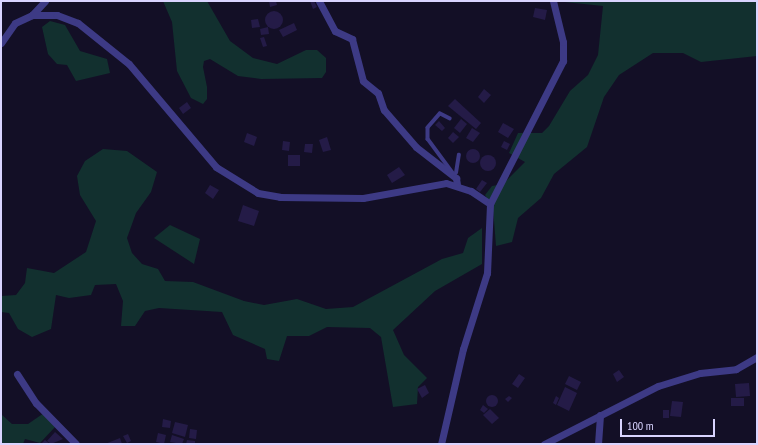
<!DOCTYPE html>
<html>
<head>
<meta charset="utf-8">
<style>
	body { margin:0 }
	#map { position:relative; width:758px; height:445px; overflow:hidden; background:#130f26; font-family:"PT Sans Narrow",sans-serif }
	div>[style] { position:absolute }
	.green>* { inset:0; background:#12302f }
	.building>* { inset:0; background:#241b47 }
	.round { border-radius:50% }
	.lane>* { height:3.5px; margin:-1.75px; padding:0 1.75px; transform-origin:1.75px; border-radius:1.75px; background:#3d3a85 }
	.street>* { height:7px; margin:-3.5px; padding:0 3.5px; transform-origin:3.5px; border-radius:3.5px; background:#3d3a85 }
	span { translate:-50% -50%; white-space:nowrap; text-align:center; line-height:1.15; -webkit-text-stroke:3px #130f26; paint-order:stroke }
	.frame { position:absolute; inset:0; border:2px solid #d9d4ff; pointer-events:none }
	.scale { position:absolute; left:620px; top:419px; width:95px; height:18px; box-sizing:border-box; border:2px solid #d9d4ff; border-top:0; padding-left:5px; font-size:12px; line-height:14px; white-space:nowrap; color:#d9d4ff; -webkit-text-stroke:3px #130f26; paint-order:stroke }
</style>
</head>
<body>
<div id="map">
	<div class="green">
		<i style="clip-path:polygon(163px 1px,207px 1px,230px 41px,253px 58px,277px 64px,306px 50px,317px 50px,326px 58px,326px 72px,322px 78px,261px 79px,238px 76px,210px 59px,204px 61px,203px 67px,207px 87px,207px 99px,203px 104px,191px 98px,177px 71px,172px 22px)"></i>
		<i style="clip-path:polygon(555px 1px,757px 1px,757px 56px,701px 62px,683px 53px,653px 53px,619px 75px,604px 97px,587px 147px,554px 174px,541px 198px,518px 218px,512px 242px,496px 246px,493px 208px,485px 195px,492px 186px,503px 184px,525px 162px,509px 153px,518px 133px,542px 133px,549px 126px,570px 91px,588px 75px,598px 55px,603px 6px)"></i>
		<i style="clip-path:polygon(50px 21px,65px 25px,80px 51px,107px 59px,110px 73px,76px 81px,67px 65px,57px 64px,48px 54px,42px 27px)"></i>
		<i style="clip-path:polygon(103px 149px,127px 151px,157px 172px,151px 192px,136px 213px,127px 238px,132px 253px,142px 264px,158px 269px,165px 281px,193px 282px,244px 301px,264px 305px,297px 299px,326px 309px,353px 307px,442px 259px,463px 253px,468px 238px,482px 228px,482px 264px,435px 291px,393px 330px,404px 355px,427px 378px,418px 387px,417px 404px,393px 407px,381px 337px,370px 328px,327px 327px,309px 336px,287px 336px,279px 361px,267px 359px,265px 349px,233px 335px,222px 312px,159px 308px,145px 311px,135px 326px,121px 326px,123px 301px,116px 284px,95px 285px,91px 295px,69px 298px,56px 295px,51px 329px,32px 337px,18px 329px,9px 313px,1px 312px,1px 296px,16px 295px,25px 283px,27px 268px,54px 273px,86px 252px,96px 221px,80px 195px,77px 176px,85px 161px)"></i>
		<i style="clip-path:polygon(170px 225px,200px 239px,194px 264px,154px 238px)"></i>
		<i style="clip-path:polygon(44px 413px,56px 426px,40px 443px,25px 439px,23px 444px,1px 444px,1px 414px,12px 424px,28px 424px)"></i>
	</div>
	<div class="building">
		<i style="clip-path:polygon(269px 1px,276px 1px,277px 5px,270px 7px)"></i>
		<i style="clip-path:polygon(310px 1px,314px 1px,317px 7px,313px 9px)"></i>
		<i style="clip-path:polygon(535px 8px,547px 10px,545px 20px,533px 17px)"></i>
		<i class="round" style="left:265px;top:11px;width:18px;height:18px"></i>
		<i style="clip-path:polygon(258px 19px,260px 27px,252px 28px,251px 20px)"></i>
		<i style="clip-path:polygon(294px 23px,297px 30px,283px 37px,279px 30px)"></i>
		<i style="clip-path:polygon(268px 27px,269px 34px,261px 35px,260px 29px)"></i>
		<i style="clip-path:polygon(264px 37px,267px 46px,263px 47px,260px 38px)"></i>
		<i style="clip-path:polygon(484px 89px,491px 95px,484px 103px,478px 97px)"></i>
		<i style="clip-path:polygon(455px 99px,481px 123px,476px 129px,448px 106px)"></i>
		<i style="clip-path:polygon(187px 102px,191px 108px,183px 114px,179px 108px)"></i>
		<i style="clip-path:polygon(461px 119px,467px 124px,460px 133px,454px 128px)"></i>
		<i style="clip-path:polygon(439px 121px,445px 128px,442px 131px,435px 125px)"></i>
		<i style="clip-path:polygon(503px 123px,514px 129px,508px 138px,498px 132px)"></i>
		<i style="clip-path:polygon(472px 128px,480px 133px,473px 142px,466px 138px)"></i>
		<i style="clip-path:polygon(453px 132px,459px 137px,453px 143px,448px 138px)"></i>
		<i style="clip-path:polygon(247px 133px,257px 137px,254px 146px,244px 142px)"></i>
		<i style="clip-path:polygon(327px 137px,331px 150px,323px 152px,319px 140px)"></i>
		<i style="clip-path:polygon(283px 141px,290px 142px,289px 151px,282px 150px)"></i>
		<i style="clip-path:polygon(504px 141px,510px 144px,507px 150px,501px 147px)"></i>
		<i style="clip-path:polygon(305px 144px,313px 144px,312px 153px,304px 152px)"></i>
		<i class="round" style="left:466px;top:149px;width:14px;height:14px"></i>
		<i style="clip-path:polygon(288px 155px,300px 155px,300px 166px,288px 166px)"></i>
		<i class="round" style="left:480px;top:155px;width:16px;height:16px"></i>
		<i style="clip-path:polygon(399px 167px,405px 175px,392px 183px,387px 175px)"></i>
		<i style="clip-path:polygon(482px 180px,487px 183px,480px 192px,476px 189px)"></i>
		<i style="clip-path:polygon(210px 185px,219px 190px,213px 199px,205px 193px)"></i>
		<i style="clip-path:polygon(243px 205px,259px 211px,254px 226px,238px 221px)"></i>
		<i style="clip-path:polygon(619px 370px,624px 377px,617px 382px,613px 374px)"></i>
		<i style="clip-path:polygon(519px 374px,525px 378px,518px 388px,512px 384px)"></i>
		<i style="clip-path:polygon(569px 376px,581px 382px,577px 390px,565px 384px)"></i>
		<i style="clip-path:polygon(749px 383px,750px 396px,736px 397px,735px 384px)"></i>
		<i style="clip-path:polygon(425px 385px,429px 393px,422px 398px,417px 389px)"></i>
		<i style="clip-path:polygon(565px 387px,577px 393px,569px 411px,557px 405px)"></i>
		<i class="round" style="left:486px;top:395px;width:12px;height:12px"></i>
		<i style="clip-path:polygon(509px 396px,512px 398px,508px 402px,505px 399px)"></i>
		<i style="clip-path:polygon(556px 396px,559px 398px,556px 405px,553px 403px)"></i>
		<i style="clip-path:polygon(731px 398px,744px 398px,744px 406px,731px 406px)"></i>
		<i style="clip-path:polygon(672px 401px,683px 402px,681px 417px,670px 416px)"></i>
		<i style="clip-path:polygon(483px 405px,488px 409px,484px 413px,480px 410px)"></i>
		<i style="clip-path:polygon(490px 409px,499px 418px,492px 424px,483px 415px)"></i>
		<i style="clip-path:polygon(663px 410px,669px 410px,669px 418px,663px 418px)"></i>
		<i style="clip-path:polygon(163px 419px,171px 421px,170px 428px,162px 427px)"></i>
		<i style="clip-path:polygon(175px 422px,188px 425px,185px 437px,172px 433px)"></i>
		<i style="clip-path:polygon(190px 429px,197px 430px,196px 439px,189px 438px)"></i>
		<i style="clip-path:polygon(55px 432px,63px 439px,51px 444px,47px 441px)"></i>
		<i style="clip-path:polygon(158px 433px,166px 435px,164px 444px,156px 442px)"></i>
		<i style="clip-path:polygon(128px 434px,131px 441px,127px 443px,123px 436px)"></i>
		<i style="clip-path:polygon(172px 435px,184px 439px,182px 444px,170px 442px)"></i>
		<i style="clip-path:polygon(120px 438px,122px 444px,105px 444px)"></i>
		<i style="clip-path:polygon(45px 440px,50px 444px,41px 444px)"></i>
		<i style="clip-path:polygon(187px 440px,195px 441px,195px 444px,186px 444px)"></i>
	</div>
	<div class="lane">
		<i style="left:450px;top:119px;width:11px;rotate:-153deg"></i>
		<i style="left:440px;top:114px;width:18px;rotate:131deg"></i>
		<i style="left:428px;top:128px;width:11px;rotate:90deg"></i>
		<i style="left:428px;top:139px;width:47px;rotate:53.6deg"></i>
		<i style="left:456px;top:173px;width:18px;rotate:-81deg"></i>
	</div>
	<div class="street">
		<i style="left:319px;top:1px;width:34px;rotate:62deg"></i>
		<i style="left:335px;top:31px;width:19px;rotate:25deg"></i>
		<i style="left:352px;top:39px;width:43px;rotate:75.3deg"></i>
		<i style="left:363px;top:81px;width:19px;rotate:39deg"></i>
		<i style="left:378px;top:93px;width:18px;rotate:71deg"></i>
		<i style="left:384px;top:110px;width:49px;rotate:49.1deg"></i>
		<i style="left:416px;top:147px;width:51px;rotate:37.8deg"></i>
		<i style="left:456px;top:178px;width:6px;rotate:81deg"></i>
		<i style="left:32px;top:15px;width:19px;rotate:-47deg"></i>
		<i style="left:1px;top:43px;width:24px;rotate:-55deg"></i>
		<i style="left:15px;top:23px;width:19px;rotate:-25deg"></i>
		<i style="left:32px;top:15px;width:25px"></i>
		<i style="left:57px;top:15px;width:22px;rotate:21deg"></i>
		<i style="left:78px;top:23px;width:65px;rotate:38.8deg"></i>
		<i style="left:129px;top:64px;width:135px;rotate:49.8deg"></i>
		<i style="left:216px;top:167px;width:49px;rotate:31.8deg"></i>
		<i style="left:258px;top:193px;width:22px;rotate:10deg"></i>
		<i style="left:280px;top:197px;width:83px;rotate:0.7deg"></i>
		<i style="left:363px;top:198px;width:84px;rotate:-10.2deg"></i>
		<i style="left:446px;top:183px;width:26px;rotate:18deg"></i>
		<i style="left:471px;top:191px;width:23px;rotate:34deg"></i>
		<i style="left:17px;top:374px;width:35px;rotate:57deg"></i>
		<i style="left:36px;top:403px;width:57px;rotate:45.7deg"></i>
		<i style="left:441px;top:444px;width:98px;rotate:-77deg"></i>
		<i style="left:463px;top:349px;width:80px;rotate:-72.5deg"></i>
		<i style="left:487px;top:273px;width:69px;rotate:-87.5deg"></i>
		<i style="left:490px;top:204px;width:161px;rotate:-63deg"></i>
		<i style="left:563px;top:61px;width:19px;rotate:-90deg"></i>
		<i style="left:563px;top:42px;width:42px;rotate:-103.7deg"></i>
		<i style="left:544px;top:444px;width:128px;rotate:-27deg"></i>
		<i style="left:658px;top:386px;width:44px;rotate:-17.2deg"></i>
		<i style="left:700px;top:373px;width:36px;rotate:-6deg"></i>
		<i style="left:736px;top:369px;width:24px;rotate:-30deg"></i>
		<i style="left:598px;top:444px;width:29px;rotate:-86deg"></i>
	</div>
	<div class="frame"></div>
	<div class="scale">100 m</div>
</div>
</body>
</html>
